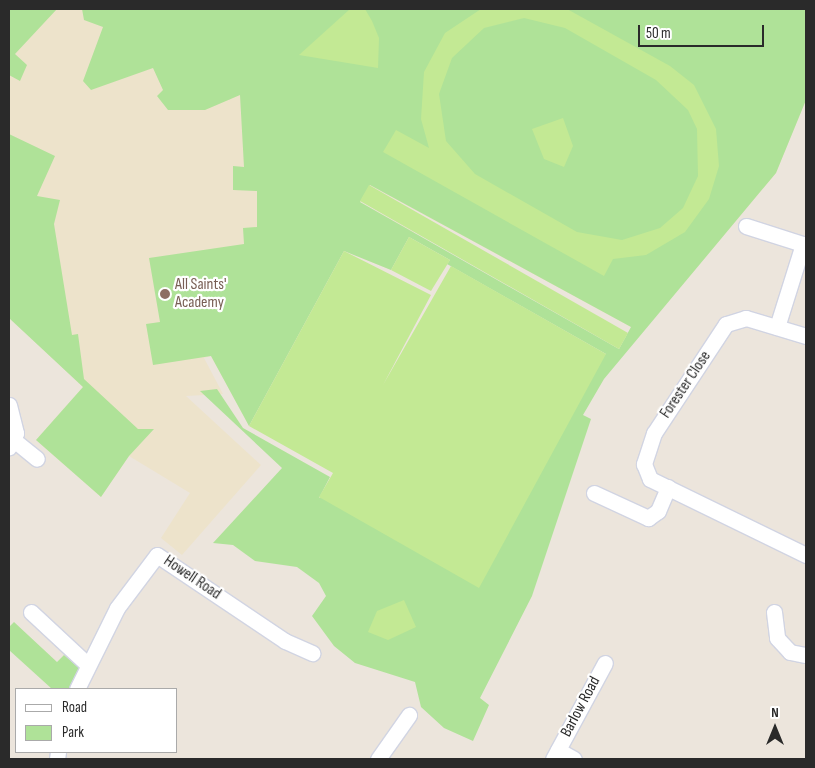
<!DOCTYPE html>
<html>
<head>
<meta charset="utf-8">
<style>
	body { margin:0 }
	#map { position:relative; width:815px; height:768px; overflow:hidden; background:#ece5dc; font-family:"Sofia Sans Condensed",sans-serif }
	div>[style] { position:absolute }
	.education>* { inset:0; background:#ede3cb }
	.green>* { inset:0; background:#afe298 }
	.pitch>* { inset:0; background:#c3e994 }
	.roads { filter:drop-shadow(1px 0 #d1d4e2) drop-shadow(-1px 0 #d1d4e2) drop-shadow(0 1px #d1d4e2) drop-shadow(0 -1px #d1d4e2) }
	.minor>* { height:15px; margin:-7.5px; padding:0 7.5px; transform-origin:7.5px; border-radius:7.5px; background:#fff }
	.dots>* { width:14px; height:14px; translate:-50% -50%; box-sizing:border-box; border:2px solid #fff; border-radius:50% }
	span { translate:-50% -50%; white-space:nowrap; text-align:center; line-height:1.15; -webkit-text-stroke:4.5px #fff; paint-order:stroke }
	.education-label { font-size:16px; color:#785e54 }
	.left { translate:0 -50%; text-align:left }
	.street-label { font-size:16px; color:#2a2a2a }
	.frame { position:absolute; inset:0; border:10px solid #2a2a2a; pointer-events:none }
	.legend { position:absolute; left:15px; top:688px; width:162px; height:65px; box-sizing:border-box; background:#fff; border:1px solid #aaa; margin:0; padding:6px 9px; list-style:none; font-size:15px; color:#2a2a2a }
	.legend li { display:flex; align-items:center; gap:10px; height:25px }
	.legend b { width:25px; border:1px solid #aaa }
	.north { position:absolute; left:750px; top:703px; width:50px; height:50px; -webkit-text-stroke:4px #fff; paint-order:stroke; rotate:0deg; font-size:14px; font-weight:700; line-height:20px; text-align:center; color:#2a2a2a }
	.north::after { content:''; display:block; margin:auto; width:18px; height:22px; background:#2a2a2a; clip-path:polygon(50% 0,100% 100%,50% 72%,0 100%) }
	.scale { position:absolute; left:638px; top:25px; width:126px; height:22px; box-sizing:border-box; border:2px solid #2a2a2a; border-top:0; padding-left:6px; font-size:15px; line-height:18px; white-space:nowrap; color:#2a2a2a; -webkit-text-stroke:4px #fff; paint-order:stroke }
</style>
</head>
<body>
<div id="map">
	<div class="education">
		<i style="clip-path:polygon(9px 9px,806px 9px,806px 100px,776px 173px,642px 333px,369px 185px,360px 202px,414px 232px,391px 270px,344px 251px,249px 426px,211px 356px,204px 358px,223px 394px,186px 396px,261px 465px,182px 555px,161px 538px,190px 493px,129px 456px,101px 497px,36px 440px,83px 387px,9px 318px)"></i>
	</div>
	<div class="green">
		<i style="clip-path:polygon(9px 9px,57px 9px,15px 54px,27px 65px,20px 81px,9px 75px)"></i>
		<i style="clip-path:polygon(evenodd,82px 9px,806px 9px,806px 100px,776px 173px,604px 379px,583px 415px,591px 419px,532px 596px,480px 698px,489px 705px,473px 741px,444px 728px,421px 707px,415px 682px,355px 663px,334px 646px,312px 616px,326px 596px,319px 583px,297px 567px,255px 561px,233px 545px,213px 543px,282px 468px,200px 391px,217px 389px,243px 428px,330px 477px,319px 498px,606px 354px,447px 264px,450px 260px,409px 237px,391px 270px,344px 251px,249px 426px,211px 356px,153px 365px,146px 324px,160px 322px,149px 258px,244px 244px,243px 228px,257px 227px,257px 191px,233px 190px,233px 166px,244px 167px,240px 95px,205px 110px,168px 110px,157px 96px,163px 90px,153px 68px,91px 90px,83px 81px,103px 27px,84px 20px,82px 9px,370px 185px,631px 327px,619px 349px,360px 202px,370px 185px)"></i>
		<i style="clip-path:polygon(9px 134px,55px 156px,37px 196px,60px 200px,54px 224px,72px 335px,78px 334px,84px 379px,138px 429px,154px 429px,129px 456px,101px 497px,36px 440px,83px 387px,9px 318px)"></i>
		<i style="clip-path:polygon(14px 622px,57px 662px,64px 655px,84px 672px,77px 689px,52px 689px,9px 650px,9px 627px)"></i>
	</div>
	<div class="pitch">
		<i style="clip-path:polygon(350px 9px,365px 9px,372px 21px,379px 38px,378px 68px,299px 55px)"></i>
		<i style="clip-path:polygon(evenodd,481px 9px,567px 9px,670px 66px,694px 85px,716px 129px,719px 166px,709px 199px,685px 232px,646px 255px,613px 259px,604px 276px,383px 152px,396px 130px,429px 148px,421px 119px,424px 72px,445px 33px,481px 9px,524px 18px,565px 28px,656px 80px,688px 110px,697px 129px,698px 176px,683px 208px,660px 228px,622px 240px,577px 232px,475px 174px,446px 141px,439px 94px,452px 58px,484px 28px,524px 18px)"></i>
		<i style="clip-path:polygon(563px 118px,573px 146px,564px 167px,544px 159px,532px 129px)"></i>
		<i style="clip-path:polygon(369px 185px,628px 333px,619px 349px,360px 201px)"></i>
		<i style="clip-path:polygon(409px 237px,450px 260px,431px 291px,391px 270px)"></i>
		<i style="clip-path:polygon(344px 251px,431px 295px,383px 385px,451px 266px,606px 354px,479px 588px,319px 497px,333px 473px,249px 426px)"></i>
		<i style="clip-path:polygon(404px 600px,416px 627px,388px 640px,368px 632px,377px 611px)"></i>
	</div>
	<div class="roads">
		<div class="minor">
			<i style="left:746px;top:226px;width:63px;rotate:17.6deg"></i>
			<i style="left:777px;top:327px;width:87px;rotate:-72.6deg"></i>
			<i style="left:806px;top:336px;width:63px;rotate:-163.3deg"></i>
			<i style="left:746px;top:318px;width:21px;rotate:163deg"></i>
			<i style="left:726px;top:324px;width:131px;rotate:123.4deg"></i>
			<i style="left:654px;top:433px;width:33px;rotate:108deg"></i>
			<i style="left:644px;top:464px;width:16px;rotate:68deg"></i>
			<i style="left:650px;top:479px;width:174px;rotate:26deg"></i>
			<i style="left:9px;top:405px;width:29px;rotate:76deg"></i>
			<i style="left:16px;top:433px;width:16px;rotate:117deg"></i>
			<i style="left:15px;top:441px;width:28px;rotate:39deg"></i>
			<i style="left:594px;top:493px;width:60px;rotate:24.8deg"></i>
			<i style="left:648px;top:518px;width:12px;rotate:-35deg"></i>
			<i style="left:658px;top:511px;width:26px;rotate:-67deg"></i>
			<i style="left:31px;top:612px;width:76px;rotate:42.9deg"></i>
			<i style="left:774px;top:612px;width:26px;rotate:83deg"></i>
			<i style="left:777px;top:638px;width:19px;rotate:47deg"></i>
			<i style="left:790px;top:652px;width:16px;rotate:11deg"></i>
			<i style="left:77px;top:689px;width:90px;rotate:-63.7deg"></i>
			<i style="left:117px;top:608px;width:66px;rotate:-53deg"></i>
			<i style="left:157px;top:555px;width:154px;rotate:33.9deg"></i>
			<i style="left:285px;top:641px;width:30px;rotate:24deg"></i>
			<i style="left:558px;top:750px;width:18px;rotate:29deg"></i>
			<i style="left:57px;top:759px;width:7px;rotate:-82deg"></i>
			<i style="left:378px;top:759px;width:54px;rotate:-54.8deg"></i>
			<i style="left:553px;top:759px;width:109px;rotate:-61.6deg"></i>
		</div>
	</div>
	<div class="dots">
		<i style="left:165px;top:294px;background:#8d6e63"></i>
	</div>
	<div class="education-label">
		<span class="left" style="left:175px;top:294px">All Saints'<br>Academy</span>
	</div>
	<div class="street-label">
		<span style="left:686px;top:385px;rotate:-56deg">Forester Close</span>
		<span style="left:192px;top:578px;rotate:34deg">Howell Road</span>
		<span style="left:581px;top:707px;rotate:-62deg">Barlow Road</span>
	</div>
	<div class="frame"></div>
	<ul class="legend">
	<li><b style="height:6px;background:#fff"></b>Road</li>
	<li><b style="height:14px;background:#afe298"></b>Park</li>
	</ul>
	<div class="north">N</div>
	<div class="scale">50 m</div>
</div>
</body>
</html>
